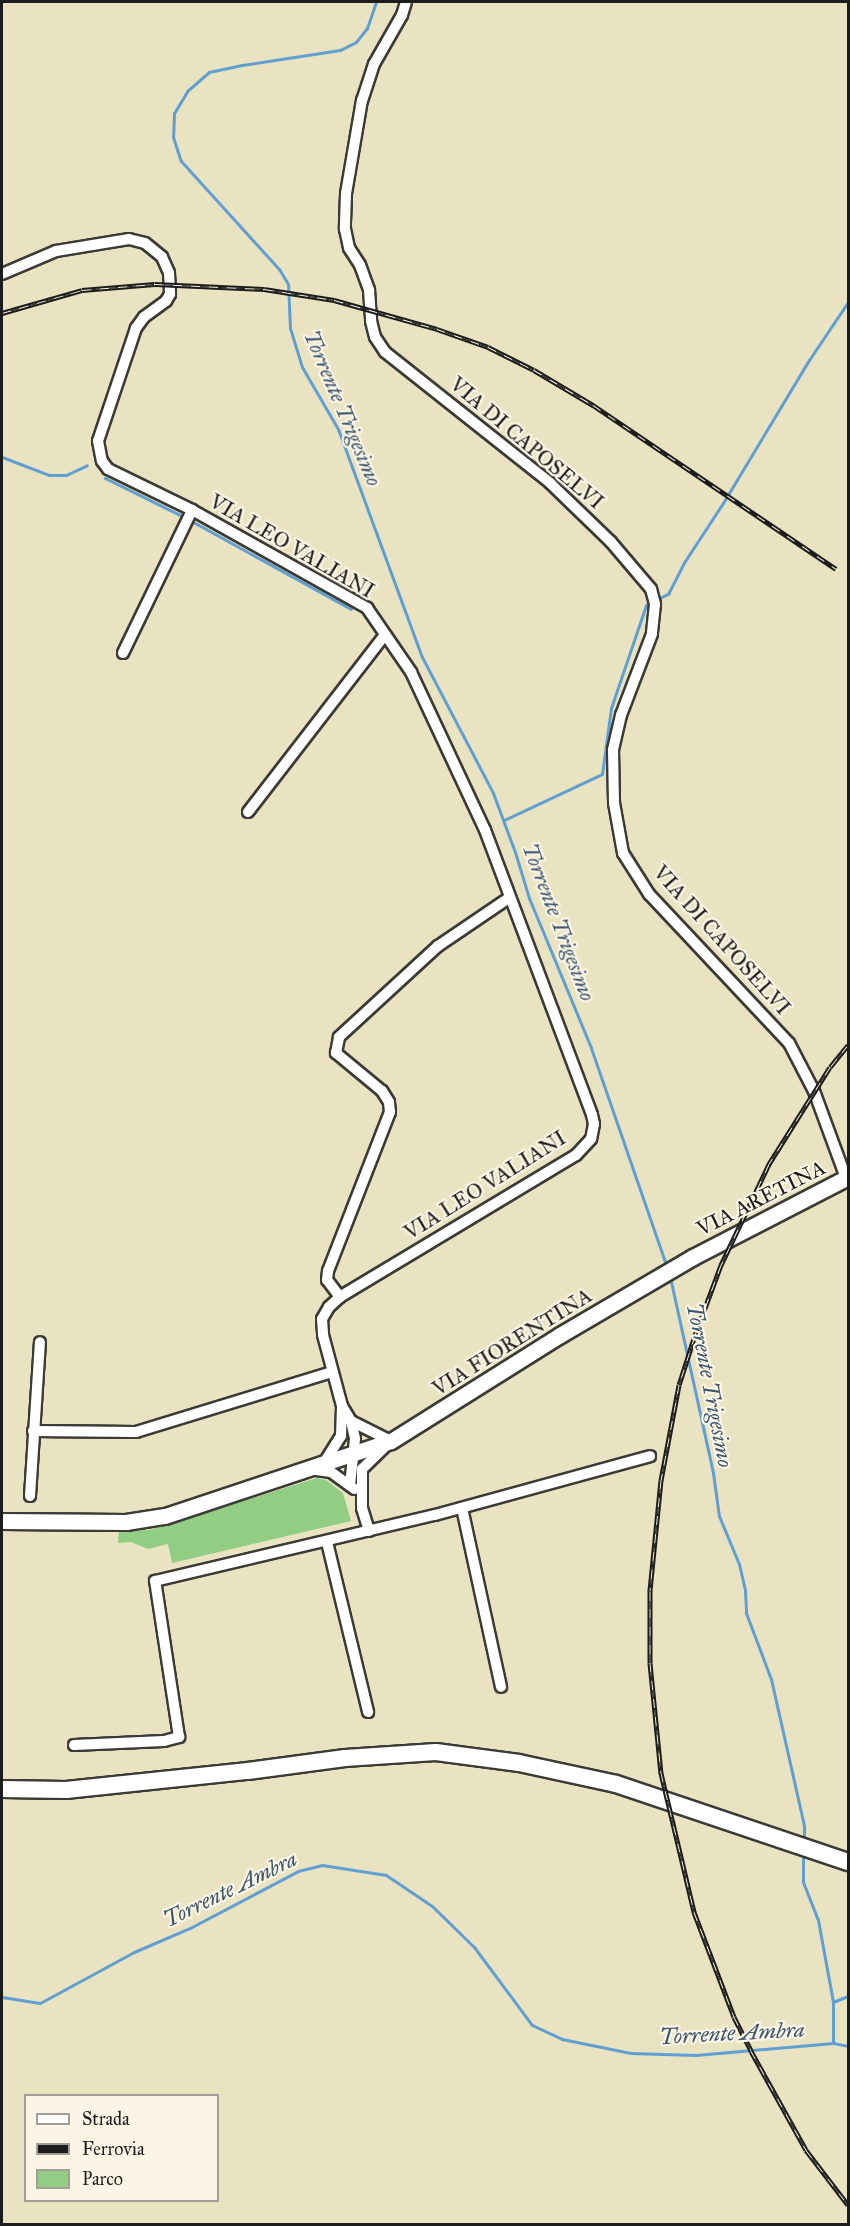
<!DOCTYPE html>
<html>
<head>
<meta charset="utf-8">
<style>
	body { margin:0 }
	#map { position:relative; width:850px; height:2226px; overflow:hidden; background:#eae3c2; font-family:"IM FELL Great Primer",serif }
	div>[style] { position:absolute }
	.green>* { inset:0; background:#91cd82 }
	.stream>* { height:3px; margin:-1.5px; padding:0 1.5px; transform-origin:1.5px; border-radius:1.5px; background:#609fd2 }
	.roads { filter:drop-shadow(2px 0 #3b3a35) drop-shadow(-2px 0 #3b3a35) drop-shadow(0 2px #3b3a35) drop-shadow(0 -2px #3b3a35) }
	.street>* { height:10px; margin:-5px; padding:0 5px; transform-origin:5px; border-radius:5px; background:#fff }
	.secondary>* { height:15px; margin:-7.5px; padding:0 7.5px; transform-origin:7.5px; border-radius:7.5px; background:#fff }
	.primary>* { height:16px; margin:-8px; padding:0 8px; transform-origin:8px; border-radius:8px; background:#fff }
	.rail>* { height:5px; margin-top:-2.5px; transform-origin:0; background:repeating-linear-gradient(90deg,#fcf5e5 0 9px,#1c1c1c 0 18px); box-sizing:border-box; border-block:2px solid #1c1c1c }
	span { translate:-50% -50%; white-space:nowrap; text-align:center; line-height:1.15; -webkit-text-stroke:4.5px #fcf5e5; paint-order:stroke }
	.street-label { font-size:21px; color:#1c1c1c }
	.water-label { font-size:22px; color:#3b576e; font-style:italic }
	.frame { position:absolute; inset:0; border:3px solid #1c1c1c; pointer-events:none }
	.legend { position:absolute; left:24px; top:2094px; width:195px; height:108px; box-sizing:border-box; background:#fcf5e5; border:2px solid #a29e95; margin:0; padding:8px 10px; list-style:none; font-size:18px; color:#1c1c1c }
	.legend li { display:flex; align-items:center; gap:12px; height:30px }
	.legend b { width:30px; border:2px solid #a29e95 }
</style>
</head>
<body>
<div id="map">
	<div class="green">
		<i style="clip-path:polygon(317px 1478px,326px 1480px,343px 1493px,351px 1521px,172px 1563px,168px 1544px,148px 1549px,131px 1542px,118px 1543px,119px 1531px,149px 1530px,167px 1525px)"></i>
	</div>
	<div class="stream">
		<i style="left:376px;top:2px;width:28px;rotate:109deg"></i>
		<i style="left:367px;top:28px;width:18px;rotate:128deg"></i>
		<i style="left:356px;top:42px;width:18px;rotate:153deg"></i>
		<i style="left:340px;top:50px;width:99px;rotate:171.3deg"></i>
		<i style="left:242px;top:65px;width:34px;rotate:168deg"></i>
		<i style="left:209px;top:72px;width:28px;rotate:139deg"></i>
		<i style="left:188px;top:90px;width:27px;rotate:121deg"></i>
		<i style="left:174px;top:113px;width:24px;rotate:92deg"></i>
		<i style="left:173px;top:137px;width:25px;rotate:72deg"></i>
		<i style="left:181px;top:161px;width:146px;rotate:47.8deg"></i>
		<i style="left:279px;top:269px;width:17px;rotate:59deg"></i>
		<i style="left:288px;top:284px;width:44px;rotate:87.4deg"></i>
		<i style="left:290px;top:328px;width:41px;rotate:72.9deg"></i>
		<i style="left:302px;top:367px;width:72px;rotate:59.9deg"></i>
		<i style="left:338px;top:429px;width:243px;rotate:69.8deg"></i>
		<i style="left:422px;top:657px;width:153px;rotate:62.4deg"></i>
		<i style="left:493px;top:793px;width:63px;rotate:69.6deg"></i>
		<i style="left:515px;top:852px;width:48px;rotate:73.1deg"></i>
		<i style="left:529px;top:898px;width:162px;rotate:67.5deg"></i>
		<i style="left:591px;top:1048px;width:233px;rotate:70.9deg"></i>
		<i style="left:2px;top:457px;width:50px;rotate:21deg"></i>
		<i style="left:49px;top:475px;width:17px"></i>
		<i style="left:66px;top:475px;width:23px;rotate:-25deg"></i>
		<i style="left:105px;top:478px;width:84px;rotate:26.3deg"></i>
		<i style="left:195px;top:523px;width:178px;rotate:28.9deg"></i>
		<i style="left:504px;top:820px;width:108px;rotate:-25.1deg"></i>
		<i style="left:602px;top:774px;width:67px;rotate:-82.2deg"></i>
		<i style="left:611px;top:708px;width:109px;rotate:-71.2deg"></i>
		<i style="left:646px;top:605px;width:25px;rotate:-27deg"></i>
		<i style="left:668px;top:594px;width:37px;rotate:-63deg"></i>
		<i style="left:685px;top:561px;width:69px;rotate:-56.8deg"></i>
		<i style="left:723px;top:503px;width:167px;rotate:-59deg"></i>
		<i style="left:809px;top:360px;width:70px;rotate:-56.1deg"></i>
		<i style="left:670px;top:1277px;width:201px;rotate:77.6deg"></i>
		<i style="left:713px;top:1473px;width:43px;rotate:82.1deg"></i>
		<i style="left:719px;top:1516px;width:52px;rotate:67.4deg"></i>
		<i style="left:739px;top:1564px;width:28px;rotate:77deg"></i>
		<i style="left:745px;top:1591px;width:22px;rotate:87deg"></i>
		<i style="left:746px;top:1613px;width:71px;rotate:69.3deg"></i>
		<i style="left:771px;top:1679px;width:151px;rotate:77.3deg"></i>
		<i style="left:804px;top:1826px;width:14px;rotate:90deg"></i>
		<i style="left:803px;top:1853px;width:29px;rotate:90deg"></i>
		<i style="left:803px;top:1882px;width:41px;rotate:68.5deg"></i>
		<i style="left:818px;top:1920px;width:83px;rotate:79.6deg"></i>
		<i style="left:833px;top:2002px;width:41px;rotate:90deg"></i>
		<i style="left:2px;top:1997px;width:38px;rotate:9deg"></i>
		<i style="left:40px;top:2003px;width:107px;rotate:-28.5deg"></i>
		<i style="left:134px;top:1952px;width:61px;rotate:-23.2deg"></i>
		<i style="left:190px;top:1928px;width:122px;rotate:-27.8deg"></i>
		<i style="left:298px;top:1871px;width:25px;rotate:-14deg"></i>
		<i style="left:322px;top:1865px;width:65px;rotate:8.9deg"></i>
		<i style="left:386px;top:1875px;width:55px;rotate:34deg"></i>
		<i style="left:432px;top:1906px;width:59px;rotate:44.3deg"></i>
		<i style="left:474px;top:1947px;width:97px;rotate:53.4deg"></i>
		<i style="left:532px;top:2025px;width:33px;rotate:25deg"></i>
		<i style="left:562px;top:2039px;width:70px;rotate:11.5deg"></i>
		<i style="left:631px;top:2053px;width:65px;rotate:1.8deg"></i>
		<i style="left:696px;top:2055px;width:138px;rotate:-5deg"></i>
		<i style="left:833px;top:2043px;width:15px;rotate:11deg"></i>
		<i style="left:833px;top:2002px;width:16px;rotate:-22deg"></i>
	</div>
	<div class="roads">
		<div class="street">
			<i style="left:406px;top:2px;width:14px;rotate:107deg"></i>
			<i style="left:402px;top:15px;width:56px;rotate:119.7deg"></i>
			<i style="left:374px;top:64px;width:38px;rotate:108deg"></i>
			<i style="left:362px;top:100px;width:95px;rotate:99.7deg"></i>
			<i style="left:346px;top:194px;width:35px;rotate:92deg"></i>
			<i style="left:345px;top:229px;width:19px;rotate:78deg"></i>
			<i style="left:349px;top:248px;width:20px;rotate:57deg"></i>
			<i style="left:360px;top:265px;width:27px;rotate:70deg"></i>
			<i style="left:369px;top:290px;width:31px;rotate:86deg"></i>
			<i style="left:371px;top:321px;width:16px;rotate:76deg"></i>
			<i style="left:375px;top:337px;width:18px;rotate:56deg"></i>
			<i style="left:385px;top:352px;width:211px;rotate:38.4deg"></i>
			<i style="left:550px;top:483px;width:85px;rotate:44deg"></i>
			<i style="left:611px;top:542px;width:62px;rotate:49.6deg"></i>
			<i style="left:651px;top:589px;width:16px;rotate:75deg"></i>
			<i style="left:655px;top:604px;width:30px;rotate:96deg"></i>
			<i style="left:652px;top:634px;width:87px;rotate:110.9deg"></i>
			<i style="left:621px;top:715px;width:36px;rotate:103deg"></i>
			<i style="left:613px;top:750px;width:53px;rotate:88.9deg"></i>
			<i style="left:614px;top:803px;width:51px;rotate:79.8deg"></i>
			<i style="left:623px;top:853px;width:49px;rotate:57.6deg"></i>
			<i style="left:649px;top:894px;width:204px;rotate:46.8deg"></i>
			<i style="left:789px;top:1043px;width:54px;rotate:62.5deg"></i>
			<i style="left:814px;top:1091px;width:93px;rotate:69.8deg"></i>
			<i style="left:2px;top:274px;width:59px;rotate:-23.1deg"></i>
			<i style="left:56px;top:251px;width:74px;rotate:-9.3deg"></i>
			<i style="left:129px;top:239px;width:16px;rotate:14deg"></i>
			<i style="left:145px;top:243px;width:22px;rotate:39deg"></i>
			<i style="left:162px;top:257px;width:17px;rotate:66deg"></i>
			<i style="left:169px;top:273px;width:21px;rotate:87deg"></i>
			<i style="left:170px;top:294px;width:8px;rotate:120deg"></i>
			<i style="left:166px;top:301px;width:27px;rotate:144deg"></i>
			<i style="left:144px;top:317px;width:14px;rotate:126deg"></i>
			<i style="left:136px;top:328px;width:119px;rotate:108.6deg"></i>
			<i style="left:98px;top:441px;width:20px;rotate:79deg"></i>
			<i style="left:102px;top:461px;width:10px;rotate:53deg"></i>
			<i style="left:108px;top:469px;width:93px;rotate:26deg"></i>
			<i style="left:192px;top:510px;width:201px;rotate:29.2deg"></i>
			<i style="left:367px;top:608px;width:78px;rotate:55.5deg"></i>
			<i style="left:411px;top:672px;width:174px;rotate:64.9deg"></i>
			<i style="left:485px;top:830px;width:304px;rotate:69.4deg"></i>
			<i style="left:592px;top:1115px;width:9px;rotate:77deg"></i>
			<i style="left:594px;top:1124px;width:15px;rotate:101deg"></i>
			<i style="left:591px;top:1139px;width:22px;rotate:133deg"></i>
			<i style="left:576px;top:1155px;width:275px;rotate:149deg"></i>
			<i style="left:340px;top:1297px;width:15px;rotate:138deg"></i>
			<i style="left:329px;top:1307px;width:14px;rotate:120deg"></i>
			<i style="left:322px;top:1319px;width:16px;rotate:86deg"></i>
			<i style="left:323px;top:1335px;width:73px;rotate:75deg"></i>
			<i style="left:342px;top:1406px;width:17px;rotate:59deg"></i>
			<i style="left:351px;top:1421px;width:18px;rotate:77deg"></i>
			<i style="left:355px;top:1439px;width:46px;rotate:96.2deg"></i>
			<i style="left:123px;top:653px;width:159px;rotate:-64.2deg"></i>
			<i style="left:248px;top:812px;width:224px;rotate:-52.3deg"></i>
			<i style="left:340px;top:1297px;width:21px;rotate:-127deg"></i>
			<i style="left:327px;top:1280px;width:9px;rotate:-84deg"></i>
			<i style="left:328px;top:1271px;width:171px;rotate:-68.7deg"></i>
			<i style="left:390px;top:1112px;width:10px;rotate:-96deg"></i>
			<i style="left:389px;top:1102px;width:13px;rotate:-122deg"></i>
			<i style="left:382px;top:1091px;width:60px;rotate:-140.4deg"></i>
			<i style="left:336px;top:1053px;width:16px;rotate:-79deg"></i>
			<i style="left:339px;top:1037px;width:134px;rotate:-42.6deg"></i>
			<i style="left:438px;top:946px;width:86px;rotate:-34.1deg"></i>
			<i style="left:351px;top:1421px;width:45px;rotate:26.6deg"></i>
			<i style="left:391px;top:1441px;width:40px;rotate:136deg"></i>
			<i style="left:362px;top:1469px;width:39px;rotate:90deg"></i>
			<i style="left:362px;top:1508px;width:24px;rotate:73deg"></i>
			<i style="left:33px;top:1431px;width:103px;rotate:0.6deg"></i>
			<i style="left:136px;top:1432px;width:205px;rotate:-17deg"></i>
			<i style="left:324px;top:1463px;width:32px;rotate:-58deg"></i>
			<i style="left:341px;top:1436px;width:30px;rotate:-88deg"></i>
			<i style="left:309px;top:1469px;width:22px;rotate:8deg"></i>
			<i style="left:331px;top:1472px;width:29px;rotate:36deg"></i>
			<i style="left:30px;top:1496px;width:154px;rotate:-86.3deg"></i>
			<i style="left:462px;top:1508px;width:183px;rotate:77.7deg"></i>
			<i style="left:327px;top:1542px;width:175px;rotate:76.4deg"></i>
			<i style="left:74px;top:1745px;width:90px;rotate:-2.5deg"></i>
			<i style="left:164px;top:1741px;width:16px;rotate:-15deg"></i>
			<i style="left:179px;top:1737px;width:158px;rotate:-98.7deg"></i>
			<i style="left:155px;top:1581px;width:288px;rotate:-13.3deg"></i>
			<i style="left:435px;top:1515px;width:223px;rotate:-15.3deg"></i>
		</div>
		<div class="secondary">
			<i style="left:2px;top:1521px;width:124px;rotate:0.5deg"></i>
			<i style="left:126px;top:1522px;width:39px;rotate:-9deg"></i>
			<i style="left:165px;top:1516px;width:238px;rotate:-18.4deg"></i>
			<i style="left:391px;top:1441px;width:199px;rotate:-32.1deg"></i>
			<i style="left:560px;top:1335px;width:154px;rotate:-30.4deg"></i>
			<i style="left:693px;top:1257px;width:174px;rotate:-27.3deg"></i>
		</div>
		<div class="primary">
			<i style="left:2px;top:1789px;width:64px;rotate:0.9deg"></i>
			<i style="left:66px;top:1790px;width:183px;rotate:-6deg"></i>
			<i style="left:248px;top:1771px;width:98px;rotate:-7.6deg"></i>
			<i style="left:345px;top:1758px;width:91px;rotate:-3.8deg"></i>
			<i style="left:436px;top:1752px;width:84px;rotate:7.5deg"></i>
			<i style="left:519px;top:1763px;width:99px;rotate:12.2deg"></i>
			<i style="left:616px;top:1784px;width:245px;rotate:18.6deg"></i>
		</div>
	</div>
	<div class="rail">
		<i style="left:2px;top:313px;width:83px;rotate:-16deg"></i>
		<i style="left:82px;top:290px;width:73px;rotate:-4.7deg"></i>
		<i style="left:155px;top:284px;width:109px;rotate:2.6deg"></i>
		<i style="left:264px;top:289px;width:71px;rotate:8.9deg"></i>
		<i style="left:334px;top:300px;width:107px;rotate:15.7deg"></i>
		<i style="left:437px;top:329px;width:54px;rotate:19.4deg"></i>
		<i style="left:488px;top:347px;width:51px;rotate:26.6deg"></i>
		<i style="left:534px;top:370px;width:69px;rotate:30.7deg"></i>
		<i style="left:593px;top:405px;width:293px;rotate:34deg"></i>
		<i style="left:848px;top:1045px;width:28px;rotate:129deg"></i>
		<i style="left:830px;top:1067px;width:115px;rotate:122.2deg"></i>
		<i style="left:769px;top:1164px;width:112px;rotate:115.4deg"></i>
		<i style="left:721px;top:1265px;width:75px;rotate:110.4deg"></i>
		<i style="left:695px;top:1335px;width:52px;rotate:107.7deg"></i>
		<i style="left:679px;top:1385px;width:97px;rotate:100.7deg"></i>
		<i style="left:661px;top:1480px;width:112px;rotate:95.7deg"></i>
		<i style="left:650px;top:1591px;width:72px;rotate:90deg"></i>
		<i style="left:650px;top:1663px;width:111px;rotate:84.3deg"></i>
		<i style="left:661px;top:1773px;width:143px;rotate:76.6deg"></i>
		<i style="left:694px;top:1912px;width:112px;rotate:69.1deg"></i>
		<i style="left:734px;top:2017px;width:38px;rotate:63deg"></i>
		<i style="left:751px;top:2051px;width:113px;rotate:60.9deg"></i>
		<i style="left:806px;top:2150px;width:69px;rotate:52.6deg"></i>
	</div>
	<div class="street-label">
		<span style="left:527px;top:443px;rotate:40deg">VIA DI CAPOSELVI</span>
		<span style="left:292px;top:546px;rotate:30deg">VIA LEO VALIANI</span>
		<span style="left:722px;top:940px;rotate:48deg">VIA DI CAPOSELVI</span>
		<span style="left:485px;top:1185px;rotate:-32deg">VIA LEO VALIANI</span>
		<span style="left:761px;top:1198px;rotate:-27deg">VIA ARETINA</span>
		<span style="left:512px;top:1342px;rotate:-32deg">VIA FIORENTINA</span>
	</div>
	<div class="water-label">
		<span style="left:343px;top:408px;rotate:67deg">Torrente Trigesimo</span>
		<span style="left:559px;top:922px;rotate:69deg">Torrente Trigesimo</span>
		<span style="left:710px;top:1385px;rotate:79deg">Torrente Trigesimo</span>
		<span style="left:230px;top:1889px;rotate:-26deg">Torrente Ambra</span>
		<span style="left:732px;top:2033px;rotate:-3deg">Torrente Ambra</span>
	</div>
	<div class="frame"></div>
	<ul class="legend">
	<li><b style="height:8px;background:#fff"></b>Strada</li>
	<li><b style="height:8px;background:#1c1c1c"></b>Ferrovia</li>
	<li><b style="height:16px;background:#91cd82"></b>Parco</li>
	</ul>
</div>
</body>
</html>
